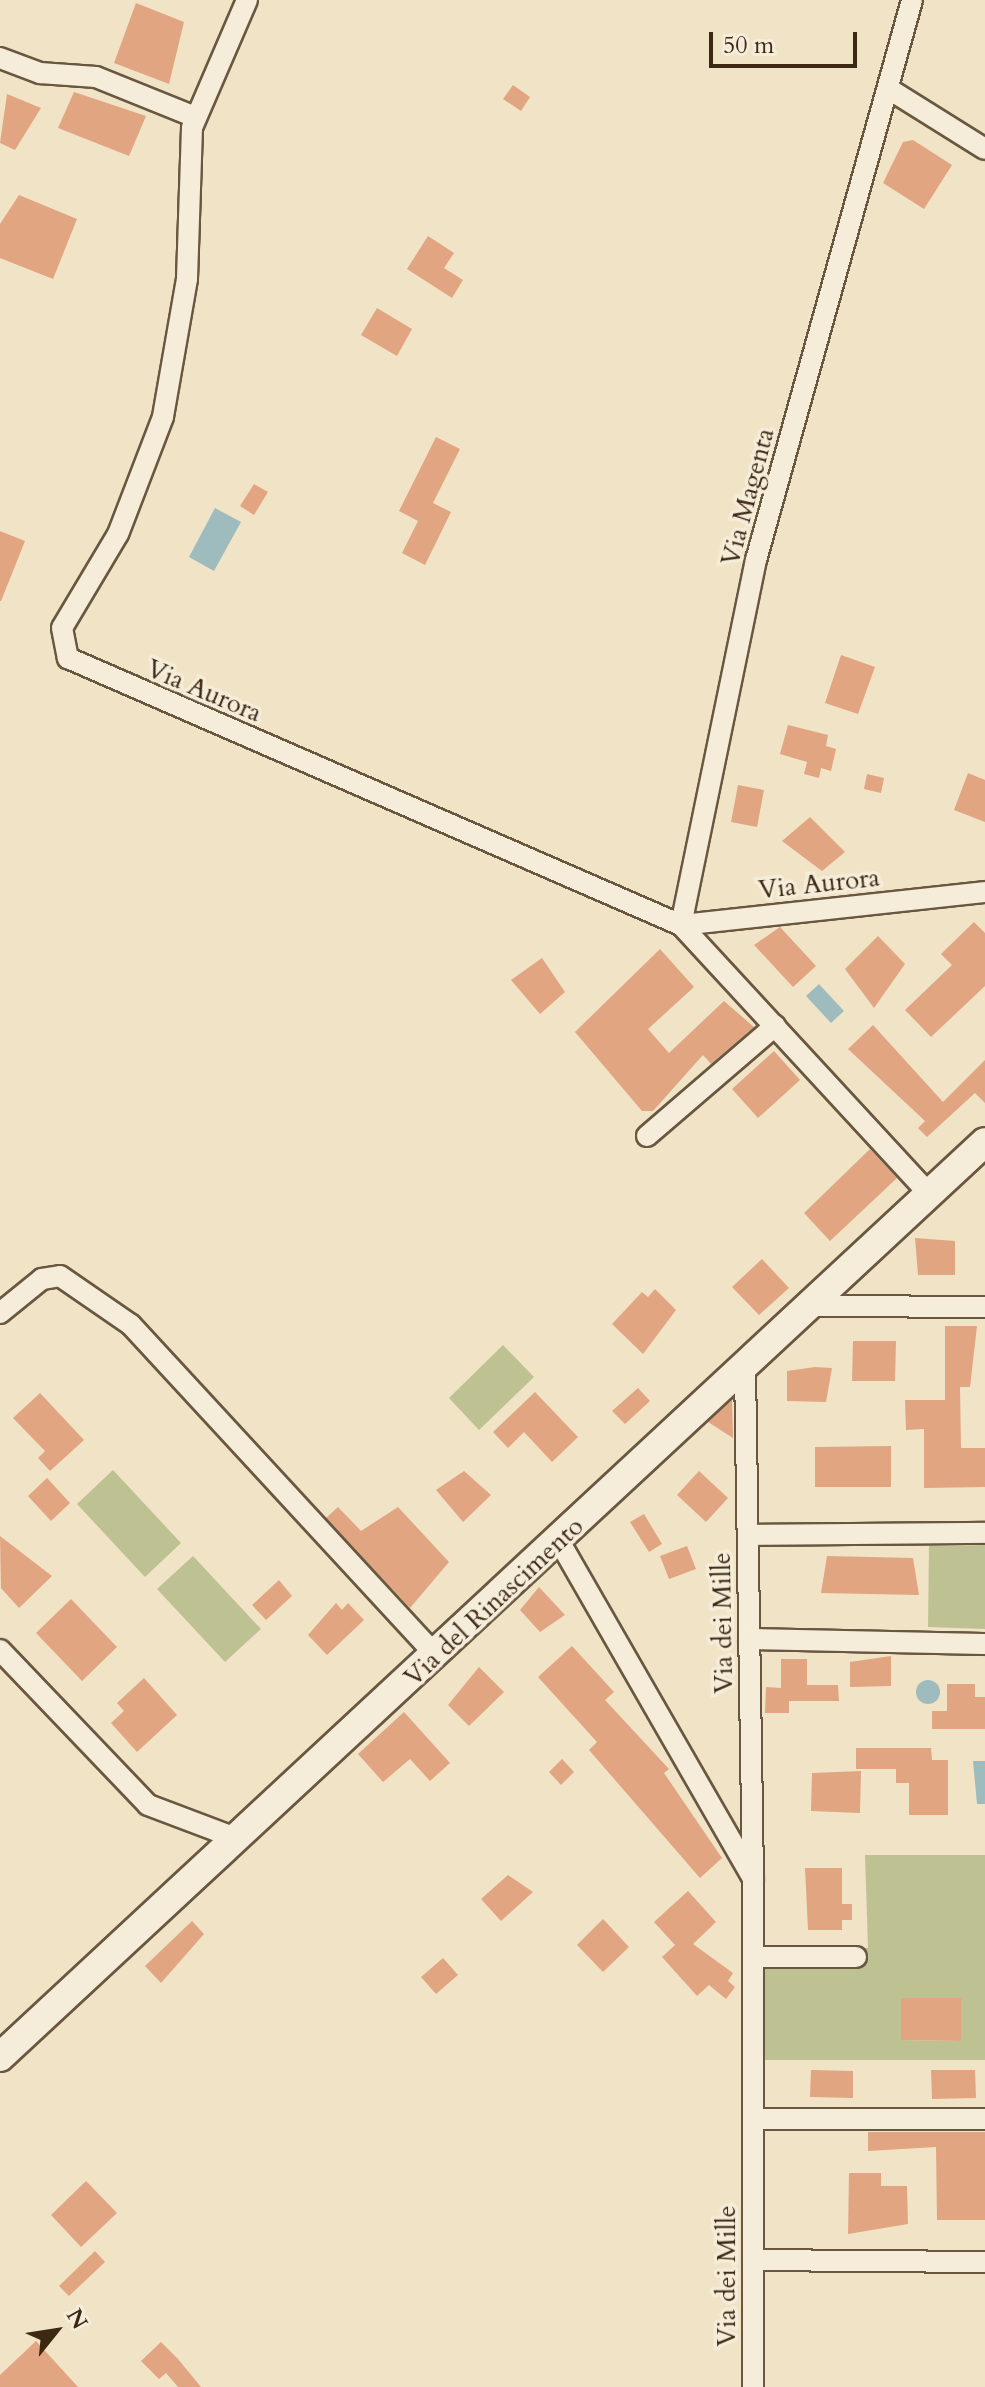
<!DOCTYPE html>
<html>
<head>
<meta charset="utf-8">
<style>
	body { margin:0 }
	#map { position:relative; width:985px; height:2387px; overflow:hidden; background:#f0e3c6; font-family:Cardo,serif }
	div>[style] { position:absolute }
	.green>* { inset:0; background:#bec292 }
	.water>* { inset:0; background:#9ebcbe }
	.round { border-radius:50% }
	.building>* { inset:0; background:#e2a582 }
	.roads { filter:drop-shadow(2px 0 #695740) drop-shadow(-2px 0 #695740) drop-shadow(0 2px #695740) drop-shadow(0 -2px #695740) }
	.street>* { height:20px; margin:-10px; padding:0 10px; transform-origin:10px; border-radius:10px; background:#f5edda }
	.secondary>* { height:28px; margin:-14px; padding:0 14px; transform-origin:14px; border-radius:14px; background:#f5edda }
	span { translate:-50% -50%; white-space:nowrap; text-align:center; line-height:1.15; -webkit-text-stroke:7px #f5edda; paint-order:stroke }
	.street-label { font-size:26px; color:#3c2813 }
	.north { position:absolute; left:16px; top:2291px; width:80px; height:80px; -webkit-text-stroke:6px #f5edda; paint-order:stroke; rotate:60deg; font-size:22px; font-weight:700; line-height:32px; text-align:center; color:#3c2813 }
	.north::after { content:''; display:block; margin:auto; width:28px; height:36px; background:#3c2813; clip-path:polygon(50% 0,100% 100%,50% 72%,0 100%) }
	.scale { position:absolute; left:709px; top:32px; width:148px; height:36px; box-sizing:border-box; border:4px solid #3c2813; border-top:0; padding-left:10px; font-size:24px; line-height:28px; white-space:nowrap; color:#3c2813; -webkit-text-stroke:6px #f5edda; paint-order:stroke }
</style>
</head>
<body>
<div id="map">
	<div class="green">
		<i style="clip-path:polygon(503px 1345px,534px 1377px,479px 1430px,449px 1398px)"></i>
		<i style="clip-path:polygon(113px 1470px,181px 1543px,145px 1577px,77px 1504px)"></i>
		<i style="clip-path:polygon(985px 1545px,985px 1629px,928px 1627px,929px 1546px)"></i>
		<i style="clip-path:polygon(193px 1556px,261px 1629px,225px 1662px,157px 1589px)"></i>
		<i style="clip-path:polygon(evenodd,865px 1855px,985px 1855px,985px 2060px,765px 2060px,765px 1949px,868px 1948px,865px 1855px,901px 1998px,961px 1998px,961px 2041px,901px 2040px,901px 1998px)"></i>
	</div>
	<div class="water">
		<i style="clip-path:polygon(215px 508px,241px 522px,214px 571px,189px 557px)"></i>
		<i style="clip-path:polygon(819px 984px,844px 1011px,831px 1023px,806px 996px)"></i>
		<i class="round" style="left:916px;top:1680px;width:24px;height:24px"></i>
		<i style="clip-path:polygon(985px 1761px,985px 1804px,977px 1804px,973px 1761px)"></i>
	</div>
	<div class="building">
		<i style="clip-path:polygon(136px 3px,184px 22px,169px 84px,114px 63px)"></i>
		<i style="clip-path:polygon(513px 85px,530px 97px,521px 111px,503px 99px)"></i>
		<i style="clip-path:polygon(74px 92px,146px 116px,129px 156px,58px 128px)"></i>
		<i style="clip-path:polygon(7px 94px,41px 108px,15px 150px,0 143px)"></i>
		<i style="clip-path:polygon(913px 140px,952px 165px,924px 209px,883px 183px,903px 142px)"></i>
		<i style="clip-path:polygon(19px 195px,77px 219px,53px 279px,0 258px,0 224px)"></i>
		<i style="clip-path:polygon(428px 236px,454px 253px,444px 268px,463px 280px,452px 298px,407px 269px)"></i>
		<i style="clip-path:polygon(377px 308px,412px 329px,397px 356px,361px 335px)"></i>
		<i style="clip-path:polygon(436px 437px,460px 449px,433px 503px,451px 512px,425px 565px,402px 553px,418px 521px,399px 511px)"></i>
		<i style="clip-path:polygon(254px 484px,268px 492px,254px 515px,240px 506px)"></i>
		<i style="clip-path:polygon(0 531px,25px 541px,1px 601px,0 601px)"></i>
		<i style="clip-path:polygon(841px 655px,875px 667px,858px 714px,825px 703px)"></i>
		<i style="clip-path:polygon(788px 725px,828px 735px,826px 746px,836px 749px,831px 771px,821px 768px,819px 778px,804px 774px,807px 762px,780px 754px)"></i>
		<i style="clip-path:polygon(968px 773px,985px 780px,985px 822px,954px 810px)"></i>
		<i style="clip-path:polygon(867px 774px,884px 778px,881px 793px,864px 789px)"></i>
		<i style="clip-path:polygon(738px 785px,764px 790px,757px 827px,731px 822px)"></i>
		<i style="clip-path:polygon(810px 817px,845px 852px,822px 871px,782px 841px)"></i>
		<i style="clip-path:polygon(974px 922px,985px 933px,985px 986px,931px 1037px,905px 1010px,952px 965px,941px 954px)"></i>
		<i style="clip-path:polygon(780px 927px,816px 966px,793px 987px,754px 945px)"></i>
		<i style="clip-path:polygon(878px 936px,905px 964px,874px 1008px,845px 969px)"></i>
		<i style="clip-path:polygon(660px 949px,694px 987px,648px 1029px,669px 1053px,724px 1001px,754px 1027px,711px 1064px,703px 1055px,653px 1111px,642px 1111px,575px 1032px)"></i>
		<i style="clip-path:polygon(542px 958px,565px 992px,540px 1014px,511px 980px)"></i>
		<i style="clip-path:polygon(873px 1025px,943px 1102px,985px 1060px,985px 1103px,975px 1093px,927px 1137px,918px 1128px,925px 1121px,848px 1049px)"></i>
		<i style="clip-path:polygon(774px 1051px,800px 1080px,758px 1118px,732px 1089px)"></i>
		<i style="clip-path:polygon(870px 1149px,897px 1178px,830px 1241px,804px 1213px)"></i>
		<i style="clip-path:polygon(915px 1238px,955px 1241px,955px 1275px,918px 1275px)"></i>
		<i style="clip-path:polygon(762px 1259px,789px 1288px,759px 1315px,732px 1287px)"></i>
		<i style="clip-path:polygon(655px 1289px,676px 1310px,643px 1354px,612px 1324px,642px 1292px,648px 1297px)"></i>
		<i style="clip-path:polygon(945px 1326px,977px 1326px,970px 1387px,960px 1387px,961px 1448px,985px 1448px,985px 1487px,924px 1488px,924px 1429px,906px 1430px,905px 1400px,945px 1400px)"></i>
		<i style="clip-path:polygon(853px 1341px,896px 1341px,895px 1381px,852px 1381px)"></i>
		<i style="clip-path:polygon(815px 1367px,832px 1368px,826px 1402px,787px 1401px,787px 1371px)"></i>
		<i style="clip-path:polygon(638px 1388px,650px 1401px,625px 1424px,612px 1411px)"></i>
		<i style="clip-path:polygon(535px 1392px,578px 1437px,552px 1462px,524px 1432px,508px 1448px,493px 1432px)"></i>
		<i style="clip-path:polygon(40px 1393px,84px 1440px,50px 1471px,38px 1458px,45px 1451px,13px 1418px)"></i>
		<i style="clip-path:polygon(732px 1400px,733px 1438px,708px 1422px)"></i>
		<i style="clip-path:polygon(891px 1446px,891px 1487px,815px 1487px,815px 1447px)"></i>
		<i style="clip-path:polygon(464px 1471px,491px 1495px,463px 1522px,436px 1490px)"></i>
		<i style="clip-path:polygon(699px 1471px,728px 1498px,706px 1522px,677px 1495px)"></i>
		<i style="clip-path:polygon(47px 1478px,70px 1503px,51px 1521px,28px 1496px)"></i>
		<i style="clip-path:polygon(338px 1507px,361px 1531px,398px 1507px,449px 1562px,410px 1608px,326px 1518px)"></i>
		<i style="clip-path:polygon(644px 1514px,662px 1544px,649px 1552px,630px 1522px)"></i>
		<i style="clip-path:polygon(0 1536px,52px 1576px,19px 1608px,1px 1588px)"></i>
		<i style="clip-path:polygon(687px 1546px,696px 1569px,669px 1579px,660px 1556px)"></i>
		<i style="clip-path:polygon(827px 1556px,913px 1558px,919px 1595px,821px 1593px)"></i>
		<i style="clip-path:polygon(279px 1580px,292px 1596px,266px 1620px,252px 1605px)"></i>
		<i style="clip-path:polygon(539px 1587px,565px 1615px,540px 1632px,520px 1610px)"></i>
		<i style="clip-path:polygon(71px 1599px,117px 1647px,82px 1681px,36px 1633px)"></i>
		<i style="clip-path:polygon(336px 1603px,342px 1610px,348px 1603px,364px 1620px,327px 1655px,308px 1635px)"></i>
		<i style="clip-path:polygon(572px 1646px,614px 1692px,605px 1700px,669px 1769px,664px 1773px,722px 1858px,700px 1878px,589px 1750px,597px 1742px,538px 1677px)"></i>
		<i style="clip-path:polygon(891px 1656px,891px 1686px,850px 1687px,850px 1662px)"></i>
		<i style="clip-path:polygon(781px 1659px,807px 1659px,807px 1685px,838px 1685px,839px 1701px,789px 1701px,789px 1713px,765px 1713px,766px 1687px,781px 1688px)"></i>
		<i style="clip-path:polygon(479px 1667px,504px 1692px,469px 1726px,448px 1705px)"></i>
		<i style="clip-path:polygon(144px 1678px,177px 1715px,137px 1752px,111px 1723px,124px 1711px,117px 1703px)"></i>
		<i style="clip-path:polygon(947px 1684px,975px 1684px,975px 1697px,985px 1697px,985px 1729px,932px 1729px,932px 1711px,947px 1711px)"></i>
		<i style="clip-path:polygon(404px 1712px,450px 1763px,430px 1781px,410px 1759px,383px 1782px,358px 1754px)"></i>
		<i style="clip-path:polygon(856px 1748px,931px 1748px,932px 1760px,948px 1760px,948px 1815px,909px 1815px,909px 1783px,896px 1783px,896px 1769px,856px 1769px)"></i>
		<i style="clip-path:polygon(562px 1759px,574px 1772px,561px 1785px,549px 1772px)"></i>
		<i style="clip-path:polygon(861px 1771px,860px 1813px,811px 1811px,812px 1773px)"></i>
		<i style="clip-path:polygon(805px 1868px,842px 1868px,842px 1904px,852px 1904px,852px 1920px,842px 1920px,842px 1930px,808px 1930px)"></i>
		<i style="clip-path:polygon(508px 1875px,533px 1892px,501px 1921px,481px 1899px)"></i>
		<i style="clip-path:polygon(688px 1891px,716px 1922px,693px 1944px,733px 1973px,728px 1981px,735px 1987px,726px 1999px,709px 1985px,697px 1996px,662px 1957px,675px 1945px,654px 1922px)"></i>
		<i style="clip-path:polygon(603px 1919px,629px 1947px,603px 1972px,577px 1945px)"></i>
		<i style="clip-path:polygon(192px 1921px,204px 1934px,161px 1983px,145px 1966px)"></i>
		<i style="clip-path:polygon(443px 1958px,458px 1975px,436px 1994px,421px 1977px)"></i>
		<i style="clip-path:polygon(901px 1998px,961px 1998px,961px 2041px,901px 2040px)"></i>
		<i style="clip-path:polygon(811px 2070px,853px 2071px,853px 2098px,810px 2097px)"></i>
		<i style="clip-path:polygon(931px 2070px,975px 2070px,976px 2098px,932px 2099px)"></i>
		<i style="clip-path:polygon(868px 2132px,985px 2132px,985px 2220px,937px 2220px,936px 2147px,868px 2151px)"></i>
		<i style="clip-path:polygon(849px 2173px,881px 2173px,881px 2186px,907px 2186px,908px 2224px,848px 2234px)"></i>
		<i style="clip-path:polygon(86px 2181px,117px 2213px,81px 2247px,51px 2215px)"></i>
		<i style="clip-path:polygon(95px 2251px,105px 2262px,69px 2296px,59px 2286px)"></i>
		<i style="clip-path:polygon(36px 2341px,78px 2387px,0 2387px,0 2375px)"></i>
		<i style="clip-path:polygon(161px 2342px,178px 2359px,201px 2387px,178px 2387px,166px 2373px,159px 2379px,141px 2361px)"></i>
	</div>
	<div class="roads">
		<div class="street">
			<i style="left:247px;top:0;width:139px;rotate:113.3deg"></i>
			<i style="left:192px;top:128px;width:151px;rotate:91.9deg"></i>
			<i style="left:187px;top:279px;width:140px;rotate:99.9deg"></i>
			<i style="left:163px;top:417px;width:125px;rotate:111deg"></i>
			<i style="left:118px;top:534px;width:109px;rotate:120.8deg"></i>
			<i style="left:62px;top:628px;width:31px;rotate:79deg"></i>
			<i style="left:68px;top:658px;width:669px;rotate:23.54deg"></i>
			<i style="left:681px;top:925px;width:306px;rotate:-6.2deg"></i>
			<i style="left:0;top:58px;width:43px;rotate:20.6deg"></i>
			<i style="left:40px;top:73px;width:56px;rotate:4.1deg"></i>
			<i style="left:96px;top:77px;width:107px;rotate:22deg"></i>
			<i style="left:889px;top:89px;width:113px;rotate:32deg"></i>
			<i style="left:681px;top:925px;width:373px;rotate:-78.4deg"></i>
			<i style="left:756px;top:560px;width:581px;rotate:-74.43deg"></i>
			<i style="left:681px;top:925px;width:366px;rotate:47.3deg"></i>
			<i style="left:647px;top:1136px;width:169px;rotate:-40.7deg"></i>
			<i style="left:811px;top:1306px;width:174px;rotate:0.3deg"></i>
			<i style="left:0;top:1313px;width:54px;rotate:-39deg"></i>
			<i style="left:42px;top:1279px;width:18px;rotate:-9deg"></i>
			<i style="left:60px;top:1276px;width:86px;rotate:34.6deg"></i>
			<i style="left:131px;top:1325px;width:450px;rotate:47.3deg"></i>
			<i style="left:745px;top:1368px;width:508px;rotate:89.1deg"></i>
			<i style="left:748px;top:1535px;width:237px;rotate:-0.5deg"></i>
			<i style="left:559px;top:1541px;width:389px;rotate:60.1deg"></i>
			<i style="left:753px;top:1878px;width:509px;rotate:90deg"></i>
			<i style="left:749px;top:1639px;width:236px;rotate:1.2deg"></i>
			<i style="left:0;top:1650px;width:214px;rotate:46.3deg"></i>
			<i style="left:148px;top:1805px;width:96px;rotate:20.7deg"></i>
			<i style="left:754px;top:1957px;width:102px"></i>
			<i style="left:754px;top:2119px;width:231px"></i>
			<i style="left:753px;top:2260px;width:232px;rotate:0.5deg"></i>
		</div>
		<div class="secondary">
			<i style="left:0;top:2057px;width:1344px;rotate:-42.89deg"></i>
		</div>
	</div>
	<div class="street-label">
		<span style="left:748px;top:497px;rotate:-75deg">Via Magenta</span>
		<span style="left:204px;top:691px;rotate:23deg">Via Aurora</span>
		<span style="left:819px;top:884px;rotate:-6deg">Via Aurora</span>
		<span style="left:494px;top:1602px;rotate:-43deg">Via del Rinascimento</span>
		<span style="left:723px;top:1623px;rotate:-91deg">Via dei Mille</span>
		<span style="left:727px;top:2276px;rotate:-90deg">Via dei Mille</span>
	</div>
	<div class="north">N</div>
	<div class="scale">50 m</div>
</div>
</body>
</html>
